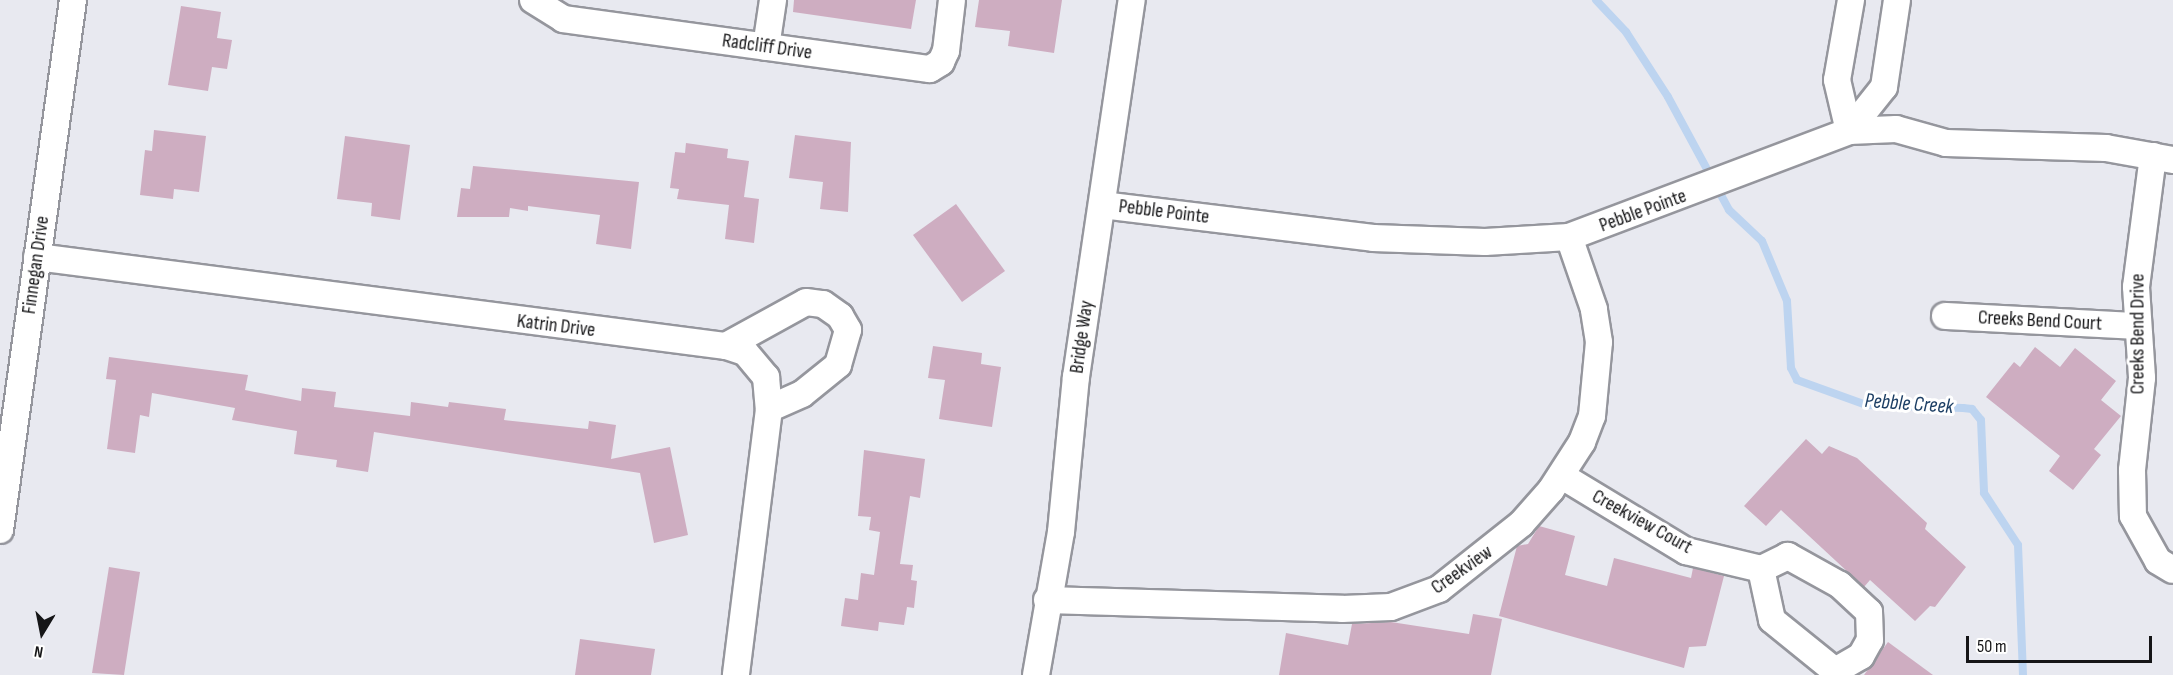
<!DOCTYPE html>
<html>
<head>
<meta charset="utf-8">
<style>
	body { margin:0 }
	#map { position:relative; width:2173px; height:675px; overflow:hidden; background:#e8e9f0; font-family:"Sofia Sans Condensed",sans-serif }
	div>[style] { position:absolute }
	.stream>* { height:8px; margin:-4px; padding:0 4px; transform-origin:4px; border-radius:4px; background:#bdd4f0 }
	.building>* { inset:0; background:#ceadc1 }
	.roads { filter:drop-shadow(2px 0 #95969d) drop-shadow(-2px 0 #95969d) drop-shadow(0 2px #95969d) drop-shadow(0 -2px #95969d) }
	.minor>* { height:26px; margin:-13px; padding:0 13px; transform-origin:13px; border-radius:13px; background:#fff }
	span { translate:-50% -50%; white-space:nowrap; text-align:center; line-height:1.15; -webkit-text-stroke:6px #fff; paint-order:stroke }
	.street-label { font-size:20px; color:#151517 }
	.water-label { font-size:21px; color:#1d3f65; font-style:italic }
	.north { position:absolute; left:12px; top:603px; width:60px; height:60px; -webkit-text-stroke:4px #fff; paint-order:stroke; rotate:190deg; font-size:16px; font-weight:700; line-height:24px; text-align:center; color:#151517 }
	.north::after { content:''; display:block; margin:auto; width:21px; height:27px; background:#151517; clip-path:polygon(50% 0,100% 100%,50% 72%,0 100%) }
	.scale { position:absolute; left:1966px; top:636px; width:186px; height:27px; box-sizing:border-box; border:3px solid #151517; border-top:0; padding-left:8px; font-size:18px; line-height:21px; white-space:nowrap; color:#151517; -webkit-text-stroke:4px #fff; paint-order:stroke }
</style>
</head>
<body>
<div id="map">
	<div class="stream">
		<i style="left:1596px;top:0;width:44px;rotate:46.8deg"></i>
		<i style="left:1626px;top:32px;width:77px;rotate:57.1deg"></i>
		<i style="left:1668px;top:97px;width:128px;rotate:61.6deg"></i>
		<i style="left:1729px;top:210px;width:45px;rotate:43.2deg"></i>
		<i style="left:1762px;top:241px;width:65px;rotate:67.4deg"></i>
		<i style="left:1787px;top:301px;width:67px;rotate:86.6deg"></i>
		<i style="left:1791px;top:368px;width:13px;rotate:63deg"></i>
		<i style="left:1797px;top:380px;width:73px;rotate:19.9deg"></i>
		<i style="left:1866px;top:405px;width:97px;rotate:1.8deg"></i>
		<i style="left:1963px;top:408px;width:9px;rotate:6deg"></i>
		<i style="left:1972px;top:409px;width:14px;rotate:51deg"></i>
		<i style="left:1981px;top:420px;width:73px;rotate:87.6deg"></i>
		<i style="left:1984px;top:493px;width:62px;rotate:56.8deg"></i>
		<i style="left:2018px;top:545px;width:130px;rotate:87.8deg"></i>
	</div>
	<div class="building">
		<i style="clip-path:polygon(794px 0,916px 0,911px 29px,793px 12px)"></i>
		<i style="clip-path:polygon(979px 0,1062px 0,1054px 53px,1008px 46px,1010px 31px,975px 27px)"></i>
		<i style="clip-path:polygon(181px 6px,221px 12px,217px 38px,232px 40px,227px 69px,212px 67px,208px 91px,168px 85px)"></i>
		<i style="clip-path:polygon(154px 130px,206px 136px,199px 192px,174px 189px,173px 199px,140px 195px,145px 150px,152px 151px)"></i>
		<i style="clip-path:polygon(795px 135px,851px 142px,848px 212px,820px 209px,823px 182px,789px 178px)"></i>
		<i style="clip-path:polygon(345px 136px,410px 145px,400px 220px,371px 216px,372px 203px,337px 199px)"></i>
		<i style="clip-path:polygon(686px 143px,728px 149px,727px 158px,749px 161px,744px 197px,759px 199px,754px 243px,725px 239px,729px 205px,677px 199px,679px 189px,670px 188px,675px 152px,685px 153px)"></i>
		<i style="clip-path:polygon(473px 166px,639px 182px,631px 249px,596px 244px,600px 215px,528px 206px,528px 211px,510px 208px,509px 217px,457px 217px,461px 188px,470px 189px)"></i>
		<i style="clip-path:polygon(956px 204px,1005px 271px,962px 302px,913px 235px)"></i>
		<i style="clip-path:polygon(933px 346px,982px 353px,981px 364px,1001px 367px,992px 427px,939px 419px,945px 380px,928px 378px)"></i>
		<i style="clip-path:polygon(2035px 347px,2060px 367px,2075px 348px,2116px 381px,2101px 400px,2121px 416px,2094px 449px,2101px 455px,2073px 490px,2049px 471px,2060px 456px,1986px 397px,2014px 362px,2020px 367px)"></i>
		<i style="clip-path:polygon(109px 357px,248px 375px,245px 390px,301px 401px,302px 388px,336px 392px,334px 407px,410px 416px,411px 402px,448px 407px,449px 402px,506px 409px,504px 420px,588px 429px,589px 421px,616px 425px,611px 459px,670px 447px,688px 535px,654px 543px,640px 473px,374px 432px,368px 472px,336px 467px,337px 460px,294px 454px,297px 431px,232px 420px,235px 408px,152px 393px,149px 417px,140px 415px,135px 453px,107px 449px,116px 380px,106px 379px)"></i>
		<i style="clip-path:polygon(1806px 439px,1822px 454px,1829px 446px,1857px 458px,1927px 523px,1925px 529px,1966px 567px,1935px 607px,1930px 606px,1915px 621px,1870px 580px,1864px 587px,1781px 510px,1766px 526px,1744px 506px)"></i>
		<i style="clip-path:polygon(864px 450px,925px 459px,920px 498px,910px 496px,900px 564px,913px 565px,911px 580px,917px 581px,914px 608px,907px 607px,904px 625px,879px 622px,878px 631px,841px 626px,845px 598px,858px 600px,861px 573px,874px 575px,880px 532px,869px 530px,871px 517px,858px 516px)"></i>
		<i style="clip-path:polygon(1539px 526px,1575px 536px,1565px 575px,1607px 586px,1614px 558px,1691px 578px,1693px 568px,1724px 576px,1706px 646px,1689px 647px,1684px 668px,1499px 616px,1517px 546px,1528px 544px)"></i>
		<i style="clip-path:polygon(109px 567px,140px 572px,124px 675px,92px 673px)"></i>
		<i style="clip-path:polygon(1473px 614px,1502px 619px,1491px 675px,1279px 675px,1286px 633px,1348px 645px,1352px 624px,1391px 622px,1469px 634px)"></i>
		<i style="clip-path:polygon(580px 639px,655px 649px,651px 675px,575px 675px)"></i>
		<i style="clip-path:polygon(1888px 642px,1933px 675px,1864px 675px)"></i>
	</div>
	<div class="roads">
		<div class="minor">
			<i style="left:533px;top:0;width:36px;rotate:32deg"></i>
			<i style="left:563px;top:19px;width:370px;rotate:7.8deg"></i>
			<i style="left:930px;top:69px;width:13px;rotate:-32deg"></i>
			<i style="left:941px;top:62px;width:12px;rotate:-66deg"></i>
			<i style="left:946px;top:51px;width:51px;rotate:-83.3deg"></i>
			<i style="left:1851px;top:0;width:81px;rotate:99.9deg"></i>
			<i style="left:1837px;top:80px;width:52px;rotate:76.8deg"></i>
			<i style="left:1849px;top:131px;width:56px;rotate:-51.5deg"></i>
			<i style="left:1884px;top:87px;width:88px;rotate:-81.5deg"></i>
			<i style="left:766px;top:47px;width:48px;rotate:-81.5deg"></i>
			<i style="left:2153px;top:156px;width:132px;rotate:97.4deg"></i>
			<i style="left:2136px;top:287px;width:91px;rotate:86.2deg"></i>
			<i style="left:2142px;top:378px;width:93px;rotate:96.2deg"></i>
			<i style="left:2132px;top:470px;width:46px;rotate:88.8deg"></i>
			<i style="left:2133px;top:516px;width:51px;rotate:60.9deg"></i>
			<i style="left:2158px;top:561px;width:17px;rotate:31deg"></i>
			<i style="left:1102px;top:205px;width:273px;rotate:6.9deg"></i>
			<i style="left:1373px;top:238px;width:112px;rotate:2deg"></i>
			<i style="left:1485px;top:242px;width:84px;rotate:-3.4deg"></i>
			<i style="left:1569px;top:237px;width:299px;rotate:-20.7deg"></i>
			<i style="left:1849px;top:131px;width:47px;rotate:-2.4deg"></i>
			<i style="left:1896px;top:129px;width:52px;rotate:15.6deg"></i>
			<i style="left:1946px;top:143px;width:160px;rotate:1.8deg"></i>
			<i style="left:2106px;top:148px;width:68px;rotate:10.2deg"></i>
			<i style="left:37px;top:257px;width:695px;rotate:7.36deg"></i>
			<i style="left:726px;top:346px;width:20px;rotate:18deg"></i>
			<i style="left:745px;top:352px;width:33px;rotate:50deg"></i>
			<i style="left:766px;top:377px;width:32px;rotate:85deg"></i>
			<i style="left:769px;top:409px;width:268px;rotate:97.1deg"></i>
			<i style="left:1945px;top:316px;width:190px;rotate:3deg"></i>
			<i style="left:726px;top:346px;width:91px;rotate:-28.8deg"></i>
			<i style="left:806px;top:302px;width:17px;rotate:7deg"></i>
			<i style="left:823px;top:304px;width:21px;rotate:35deg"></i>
			<i style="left:840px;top:316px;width:16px;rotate:60deg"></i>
			<i style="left:848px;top:330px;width:36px;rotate:106deg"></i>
			<i style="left:838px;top:365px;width:46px;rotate:141.1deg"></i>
			<i style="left:802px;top:394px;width:36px;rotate:156deg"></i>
			<i style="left:1562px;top:476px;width:145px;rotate:31.2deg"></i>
			<i style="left:1686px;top:551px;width:77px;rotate:13.5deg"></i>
			<i style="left:1761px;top:569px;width:52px;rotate:77.8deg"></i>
			<i style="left:1772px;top:620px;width:81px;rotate:39deg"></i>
			<i style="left:1835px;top:671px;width:30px;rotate:-30deg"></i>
			<i style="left:1861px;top:656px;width:18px;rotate:-61deg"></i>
			<i style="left:1870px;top:640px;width:28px;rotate:-92deg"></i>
			<i style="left:1869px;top:612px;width:40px;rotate:-137deg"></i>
			<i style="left:1840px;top:585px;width:60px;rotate:-150.9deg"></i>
			<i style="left:1788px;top:556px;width:30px;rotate:154deg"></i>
			<i style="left:0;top:530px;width:535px;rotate:-82.16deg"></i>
			<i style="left:1047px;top:600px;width:295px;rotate:1.7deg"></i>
			<i style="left:1342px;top:609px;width:49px;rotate:-2.3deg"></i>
			<i style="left:1391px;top:607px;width:51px;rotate:-20.6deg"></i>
			<i style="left:1439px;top:589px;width:105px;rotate:-38.4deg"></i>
			<i style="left:1521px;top:524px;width:45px;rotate:-48.6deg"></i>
			<i style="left:1551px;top:490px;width:57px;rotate:-57.1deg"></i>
			<i style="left:1582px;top:442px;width:28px;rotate:-69deg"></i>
			<i style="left:1592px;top:416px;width:74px;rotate:-84.6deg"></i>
			<i style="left:1599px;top:342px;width:33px;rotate:-99deg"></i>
			<i style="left:1594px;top:309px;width:76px;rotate:-109.1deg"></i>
			<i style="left:1036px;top:675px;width:145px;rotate:-80.1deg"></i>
			<i style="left:1061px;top:532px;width:156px;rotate:-84.5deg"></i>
			<i style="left:1076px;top:377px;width:381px;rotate:-81.6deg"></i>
		</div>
	</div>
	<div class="street-label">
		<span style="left:767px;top:47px;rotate:8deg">Radcliff Drive</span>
		<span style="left:1643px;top:211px;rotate:-20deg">Pebble Pointe</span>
		<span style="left:1164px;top:212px;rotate:7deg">Pebble Pointe</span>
		<span style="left:36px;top:265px;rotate:-82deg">Finnegan Drive</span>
		<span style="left:2040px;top:321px;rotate:3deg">Creeks Bend Court</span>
		<span style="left:556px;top:326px;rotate:7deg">Katrin Drive</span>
		<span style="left:2138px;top:334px;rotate:-90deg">Creeks Bend Drive</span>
		<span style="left:1082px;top:337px;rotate:-82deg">Bridge Way</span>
		<span style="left:1642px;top:522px;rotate:29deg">Creekview Court</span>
		<span style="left:1462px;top:570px;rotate:-35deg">Creekview</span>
	</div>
	<div class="water-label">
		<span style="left:1909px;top:404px;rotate:4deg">Pebble Creek</span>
	</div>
	<div class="north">N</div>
	<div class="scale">50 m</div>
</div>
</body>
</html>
